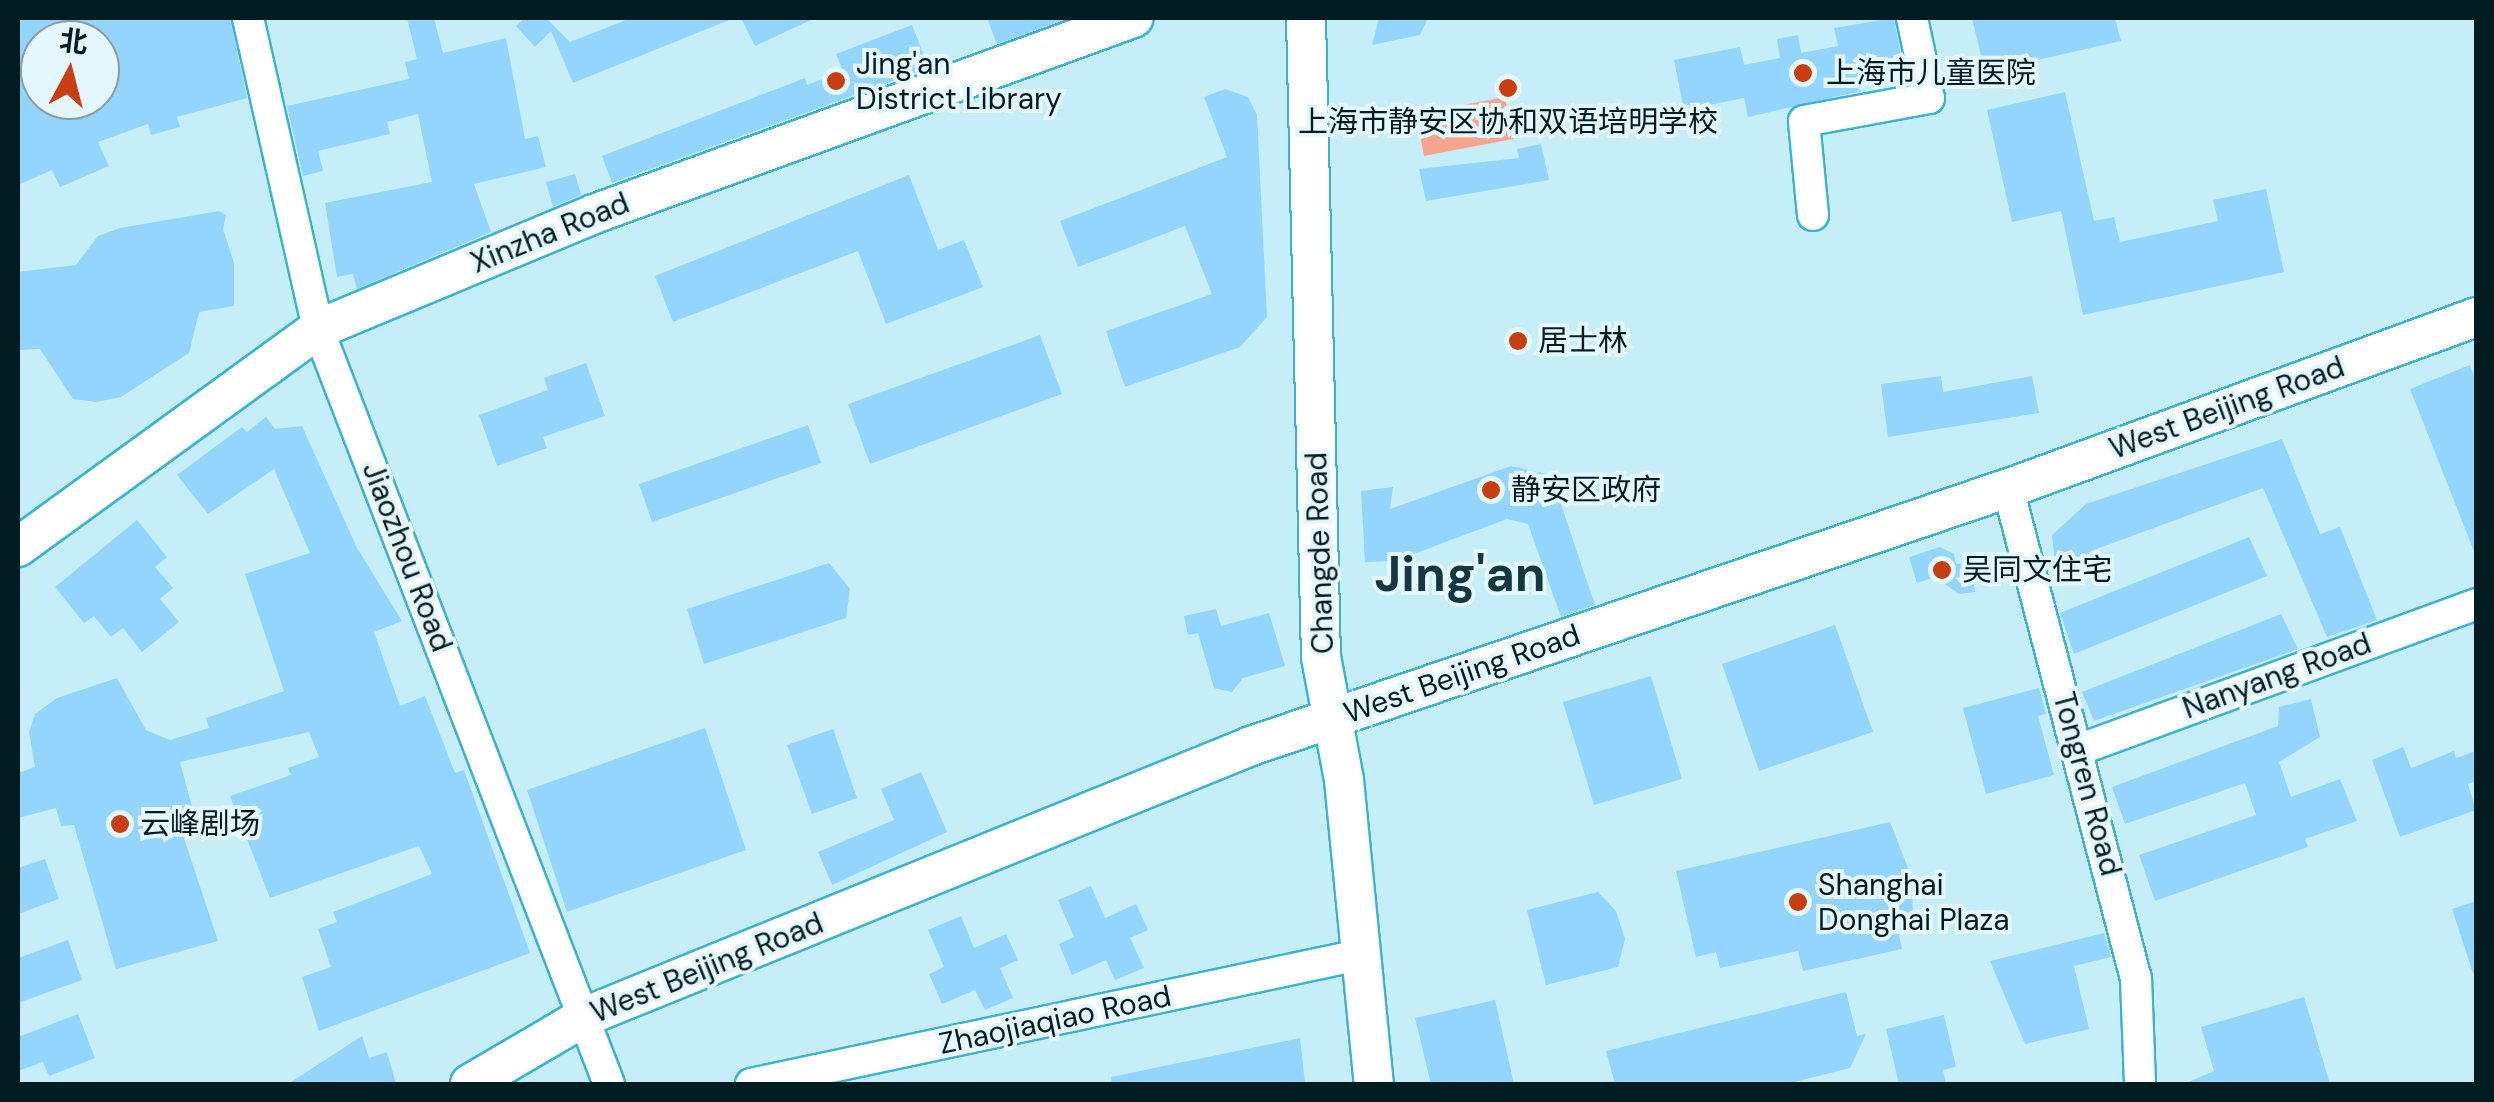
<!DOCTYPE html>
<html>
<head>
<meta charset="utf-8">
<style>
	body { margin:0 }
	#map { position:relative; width:2494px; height:1102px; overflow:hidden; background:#c6eef9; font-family:"DM Sans","Noto Sans SC",sans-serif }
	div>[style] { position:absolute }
	.green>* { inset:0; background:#f7a58d }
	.building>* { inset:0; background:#93d5fd }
	.roads { filter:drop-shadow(2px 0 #3db3ce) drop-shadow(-2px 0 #3db3ce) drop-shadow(0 2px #3db3ce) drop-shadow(0 -2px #3db3ce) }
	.minor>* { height:30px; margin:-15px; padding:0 15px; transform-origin:15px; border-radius:15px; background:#fff }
	.major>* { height:38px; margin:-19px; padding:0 19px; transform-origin:19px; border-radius:19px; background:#fff }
	.dots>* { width:28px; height:28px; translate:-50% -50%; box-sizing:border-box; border:5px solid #e4f7fd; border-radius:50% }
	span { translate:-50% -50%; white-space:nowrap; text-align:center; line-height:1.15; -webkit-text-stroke:8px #e4f7fd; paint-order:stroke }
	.poi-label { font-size:30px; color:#031c22 }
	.left { translate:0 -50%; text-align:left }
	.street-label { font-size:30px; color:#031c22 }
	.town-label { font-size:50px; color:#143841; font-weight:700 }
	.frame { position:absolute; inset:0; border:20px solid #031c22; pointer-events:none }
	.north { position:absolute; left:20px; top:20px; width:100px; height:100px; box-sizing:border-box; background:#e4f7fd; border:2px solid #8a9fa5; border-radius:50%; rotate:7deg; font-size:28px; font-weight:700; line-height:40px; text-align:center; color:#031c22 }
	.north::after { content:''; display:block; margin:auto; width:35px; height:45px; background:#c73f11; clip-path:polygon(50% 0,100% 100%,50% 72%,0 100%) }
</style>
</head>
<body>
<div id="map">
	<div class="green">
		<i style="clip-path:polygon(1505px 97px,1513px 139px,1424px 156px,1416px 114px)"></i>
	</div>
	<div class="building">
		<i style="clip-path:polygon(evenodd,18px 18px,230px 18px,247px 98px,177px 117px,180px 127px,151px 135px,148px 124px,98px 142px,109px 166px,60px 187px,52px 170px,18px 185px,18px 18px,40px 40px,100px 40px,100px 100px,40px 100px,40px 40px)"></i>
		<i style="clip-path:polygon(407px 18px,434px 18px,443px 53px,506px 38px,525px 139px,538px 136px,546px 167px,474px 184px,491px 232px,357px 289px,353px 274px,337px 277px,325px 203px,432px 182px,418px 114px,387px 122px,390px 134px,318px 151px,323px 171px,303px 176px,287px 106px,409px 79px,405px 62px,417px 59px)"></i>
		<i style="clip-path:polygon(525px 18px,546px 18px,570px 42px,631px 18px,734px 18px,573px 83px,551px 31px,535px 47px,516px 26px)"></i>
		<i style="clip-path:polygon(741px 18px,815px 18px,755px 46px)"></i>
		<i style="clip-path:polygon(987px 18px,1069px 18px,997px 44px)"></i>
		<i style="clip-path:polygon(1379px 18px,1428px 18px,1420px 35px,1372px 45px)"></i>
		<i style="clip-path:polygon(1894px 18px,1903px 66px,1858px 75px,1861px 91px,1748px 117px,1744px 98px,1684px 110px,1674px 60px,1740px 47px,1744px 65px,1780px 58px,1777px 39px,1798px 35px,1801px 53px,1838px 46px,1834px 28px)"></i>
		<i style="clip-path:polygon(1972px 18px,2115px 18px,2121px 41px,1985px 72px)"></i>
		<i style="clip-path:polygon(912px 25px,929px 68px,612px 183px,602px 156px,805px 78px,807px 85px,843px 71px,836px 54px)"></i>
		<i style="clip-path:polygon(1225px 89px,1248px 97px,1257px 115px,1267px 317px,1240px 347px,1125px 387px,1106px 331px,1212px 294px,1185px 226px,1078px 267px,1060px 221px,1227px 157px,1204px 97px)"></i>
		<i style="clip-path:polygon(2065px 92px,2094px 221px,2114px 217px,2120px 242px,2218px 221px,2213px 200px,2266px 189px,2284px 272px,2083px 315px,2061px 211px,2012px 222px,1987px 110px)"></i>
		<i style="clip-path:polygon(1541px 144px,1549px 180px,1426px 201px,1419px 169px,1519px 158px,1517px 149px)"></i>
		<i style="clip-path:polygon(575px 174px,581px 195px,553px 207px,546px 182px)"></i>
		<i style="clip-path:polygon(909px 175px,938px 250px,964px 240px,983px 287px,886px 324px,858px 251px,673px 322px,655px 276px)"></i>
		<i style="clip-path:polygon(219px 211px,226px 215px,223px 229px,234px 263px,234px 306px,199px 312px,189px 353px,121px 397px,96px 402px,73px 399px,40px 349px,19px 350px,18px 272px,76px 265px,98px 236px,120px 228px)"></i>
		<i style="clip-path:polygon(1040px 335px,1062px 394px,870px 464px,848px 404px)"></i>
		<i style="clip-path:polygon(586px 363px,605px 416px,543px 437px,547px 448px,497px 466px,479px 415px,548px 390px,544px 378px)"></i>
		<i style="clip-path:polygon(2470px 365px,2476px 382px,2475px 554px,2410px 389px)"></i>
		<i style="clip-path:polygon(1941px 376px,1943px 392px,2032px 376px,2039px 413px,1888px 437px,1881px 384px)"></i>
		<i style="clip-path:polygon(266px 417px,275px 429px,302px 426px,357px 548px,402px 621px,374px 632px,400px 706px,425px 696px,455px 773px,464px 770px,530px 953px,319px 1031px,302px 977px,331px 967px,318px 929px,337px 922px,333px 912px,432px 874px,419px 846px,270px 898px,230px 796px,291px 775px,288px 768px,319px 757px,309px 732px,180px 762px,195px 818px,179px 823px,218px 941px,116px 969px,74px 825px,61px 826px,56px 808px,18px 818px,18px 773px,35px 767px,29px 732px,35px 714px,57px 698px,117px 678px,146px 730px,170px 740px,209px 728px,206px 718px,284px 691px,245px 574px,310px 553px,274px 469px,208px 514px,177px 475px,242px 427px,247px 432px)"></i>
		<i style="clip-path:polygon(808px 425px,821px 463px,652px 522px,639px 484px)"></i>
		<i style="clip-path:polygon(2282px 439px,2320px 534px,2340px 527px,2377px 620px,2327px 637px,2263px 488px,2091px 551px,2084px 563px,2056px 572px,2052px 535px,2086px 504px)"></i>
		<i style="clip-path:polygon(1511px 466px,1551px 475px,1595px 605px,1561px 617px,1528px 524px,1507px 519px,1395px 561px,1365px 562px,1361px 491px,1393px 487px,1390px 509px)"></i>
		<i style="clip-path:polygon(137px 520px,167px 557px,155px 567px,173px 588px,160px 599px,179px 622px,142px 652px,123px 628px,111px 637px,94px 616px,84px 623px,55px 587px)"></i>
		<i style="clip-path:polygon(2249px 537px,2267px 576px,2074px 654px,2060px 613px)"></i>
		<i style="clip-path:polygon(1940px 547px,1954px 554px,1956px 564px,1970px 562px,1975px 592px,1959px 594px,1935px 577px,1917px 583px,1909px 557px)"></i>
		<i style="clip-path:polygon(829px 563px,850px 589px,846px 618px,704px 664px,687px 609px)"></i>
		<i style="clip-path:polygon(1216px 609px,1221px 626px,1269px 613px,1285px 666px,1243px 678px,1232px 692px,1214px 688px,1198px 633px,1188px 635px,1184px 616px)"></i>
		<i style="clip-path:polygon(2281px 614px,2298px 649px,2094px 721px,2082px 692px)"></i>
		<i style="clip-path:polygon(1835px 625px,1873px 732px,1759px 771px,1722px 664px)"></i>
		<i style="clip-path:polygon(1651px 676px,1682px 779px,1594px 805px,1563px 702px)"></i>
		<i style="clip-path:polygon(2039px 688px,2046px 714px,2038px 716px,2054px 775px,1986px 794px,1963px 708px)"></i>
		<i style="clip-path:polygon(2311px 699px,2320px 737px,2279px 762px,2291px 797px,2340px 779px,2357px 821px,2305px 839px,2308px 847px,2155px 901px,2139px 855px,2256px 815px,2245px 783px,2125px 824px,2112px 787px,2278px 726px,2279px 707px)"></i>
		<i style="clip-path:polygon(705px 728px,746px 850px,567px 912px,527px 790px)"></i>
		<i style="clip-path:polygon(833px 729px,857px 798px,812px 814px,787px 745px)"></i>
		<i style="clip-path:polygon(2403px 747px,2411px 768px,2454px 751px,2456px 758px,2476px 751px,2476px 781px,2468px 784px,2476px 810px,2400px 837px,2372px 760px)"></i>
		<i style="clip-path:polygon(921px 772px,947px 832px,832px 885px,818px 852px,894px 820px,881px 789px)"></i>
		<i style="clip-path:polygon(1890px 822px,1912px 878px,1913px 927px,1898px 930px,1902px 949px,1803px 971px,1798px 951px,1720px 968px,1716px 952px,1696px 957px,1676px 871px)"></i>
		<i style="clip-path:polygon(45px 859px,59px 899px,18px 914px,18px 868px)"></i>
		<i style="clip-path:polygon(1091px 886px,1105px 918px,1136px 904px,1148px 930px,1130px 938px,1144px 968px,1115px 980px,1106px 960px,1072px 975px,1059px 944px,1074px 937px,1058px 900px)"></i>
		<i style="clip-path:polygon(1598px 892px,1616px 911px,1625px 939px,1618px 967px,1546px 985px,1527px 910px)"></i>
		<i style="clip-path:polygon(2476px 901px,2476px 973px,2473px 973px,2452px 909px)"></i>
		<i style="clip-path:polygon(961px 916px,974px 948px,1006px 934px,1018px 960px,1000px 968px,1013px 998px,985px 1010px,975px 990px,942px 1004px,929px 974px,944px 967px,928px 930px)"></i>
		<i style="clip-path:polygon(2104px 933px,2111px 957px,2074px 966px,2089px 1029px,2025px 1044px,1990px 961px)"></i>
		<i style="clip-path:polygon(68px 940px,82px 980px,18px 1003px,18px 958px)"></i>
		<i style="clip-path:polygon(1846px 992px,1857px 1036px,1866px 1034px,1850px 1068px,1786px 1084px,1615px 1084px,1606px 1051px)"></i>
		<i style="clip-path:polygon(2304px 997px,2330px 1084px,2184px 1084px,2214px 1071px,2201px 1027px)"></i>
		<i style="clip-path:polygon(1495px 1000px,1514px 1084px,1431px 1084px,1415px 1018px)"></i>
		<i style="clip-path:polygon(78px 1014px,95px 1058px,49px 1076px,43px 1062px,18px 1071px,18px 1037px)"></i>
		<i style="clip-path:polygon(1944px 1015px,1956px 1067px,1943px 1070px,1946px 1084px,1899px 1084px,1886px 1029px)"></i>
		<i style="clip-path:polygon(362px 1036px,369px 1058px,387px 1052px,396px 1084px,288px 1084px)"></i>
		<i style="clip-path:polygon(1300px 1038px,1305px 1084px,1112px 1084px,1111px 1077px)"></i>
	</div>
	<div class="roads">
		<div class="minor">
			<i style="left:248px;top:18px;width:319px;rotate:77.3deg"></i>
			<i style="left:318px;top:329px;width:809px;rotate:68.92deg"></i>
			<i style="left:1813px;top:215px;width:94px;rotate:-95.5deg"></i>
			<i style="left:1804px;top:121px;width:127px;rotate:-10.4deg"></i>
			<i style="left:1929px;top:98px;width:82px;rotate:-102deg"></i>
			<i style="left:2008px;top:488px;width:507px;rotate:75.39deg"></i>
			<i style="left:2136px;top:979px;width:105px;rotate:87.8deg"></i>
			<i style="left:2078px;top:750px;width:424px;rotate:-20.1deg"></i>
			<i style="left:751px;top:1084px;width:622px;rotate:-11.98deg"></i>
		</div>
		<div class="major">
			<i style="left:1306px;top:18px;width:639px;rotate:88.66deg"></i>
			<i style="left:1321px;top:657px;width:125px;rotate:79.4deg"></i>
			<i style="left:1344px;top:780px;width:305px;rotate:84.4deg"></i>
			<i style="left:18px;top:547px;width:371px;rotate:-36deg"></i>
			<i style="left:318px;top:329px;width:299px;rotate:-22.6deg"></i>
			<i style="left:594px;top:214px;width:574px;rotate:-19.98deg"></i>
			<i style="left:470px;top:1084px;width:132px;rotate:-30.4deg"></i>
			<i style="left:584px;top:1017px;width:720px;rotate:-22.11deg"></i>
			<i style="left:1251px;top:746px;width:816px;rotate:-18.81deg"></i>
			<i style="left:2023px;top:483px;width:482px;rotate:-20.1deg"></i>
		</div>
	</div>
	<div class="dots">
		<i style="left:1803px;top:73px;background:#c73f11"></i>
		<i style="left:836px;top:81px;background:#c73f11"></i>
		<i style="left:1508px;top:88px;background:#c73f11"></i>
		<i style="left:1518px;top:341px;background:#c73f11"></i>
		<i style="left:1491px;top:490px;background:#c73f11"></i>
		<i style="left:1942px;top:570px;background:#c73f11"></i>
		<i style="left:120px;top:824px;background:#c73f11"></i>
		<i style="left:1798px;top:902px;background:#c73f11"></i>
	</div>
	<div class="poi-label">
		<span class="left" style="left:856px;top:81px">Jing'an<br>District Library</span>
		<span class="left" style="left:1826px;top:73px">上海市儿童医院</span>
		<span style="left:1508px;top:122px">上海市静安区协和双语培明学校</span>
		<span class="left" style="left:1538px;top:341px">居士林</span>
		<span class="left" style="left:1511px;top:490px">静安区政府</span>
		<span class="left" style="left:1962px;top:570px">吴同文住宅</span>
		<span class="left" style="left:140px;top:824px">云峰剧场</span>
		<span class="left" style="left:1818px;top:902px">Shanghai<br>Donghai Plaza</span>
	</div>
	<div class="street-label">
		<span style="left:550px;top:233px;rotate:-22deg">Xinzha Road</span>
		<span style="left:2227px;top:408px;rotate:-20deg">West Beijing Road</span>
		<span style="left:1320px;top:553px;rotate:-92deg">Changde Road</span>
		<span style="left:407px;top:557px;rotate:69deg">Jiaozhou Road</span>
		<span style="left:1462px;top:674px;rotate:-19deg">West Beijing Road</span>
		<span style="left:2277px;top:676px;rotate:-20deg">Nanyang Road</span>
		<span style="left:2087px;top:784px;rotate:75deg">Tongren Road</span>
		<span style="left:707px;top:968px;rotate:-22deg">West Beijing Road</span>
		<span style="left:1055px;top:1020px;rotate:-12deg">Zhaojiaqiao Road</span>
	</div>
	<div class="town-label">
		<span style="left:1460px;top:575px">Jing'an</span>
	</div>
	<div class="frame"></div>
	<div class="north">北</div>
</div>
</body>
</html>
